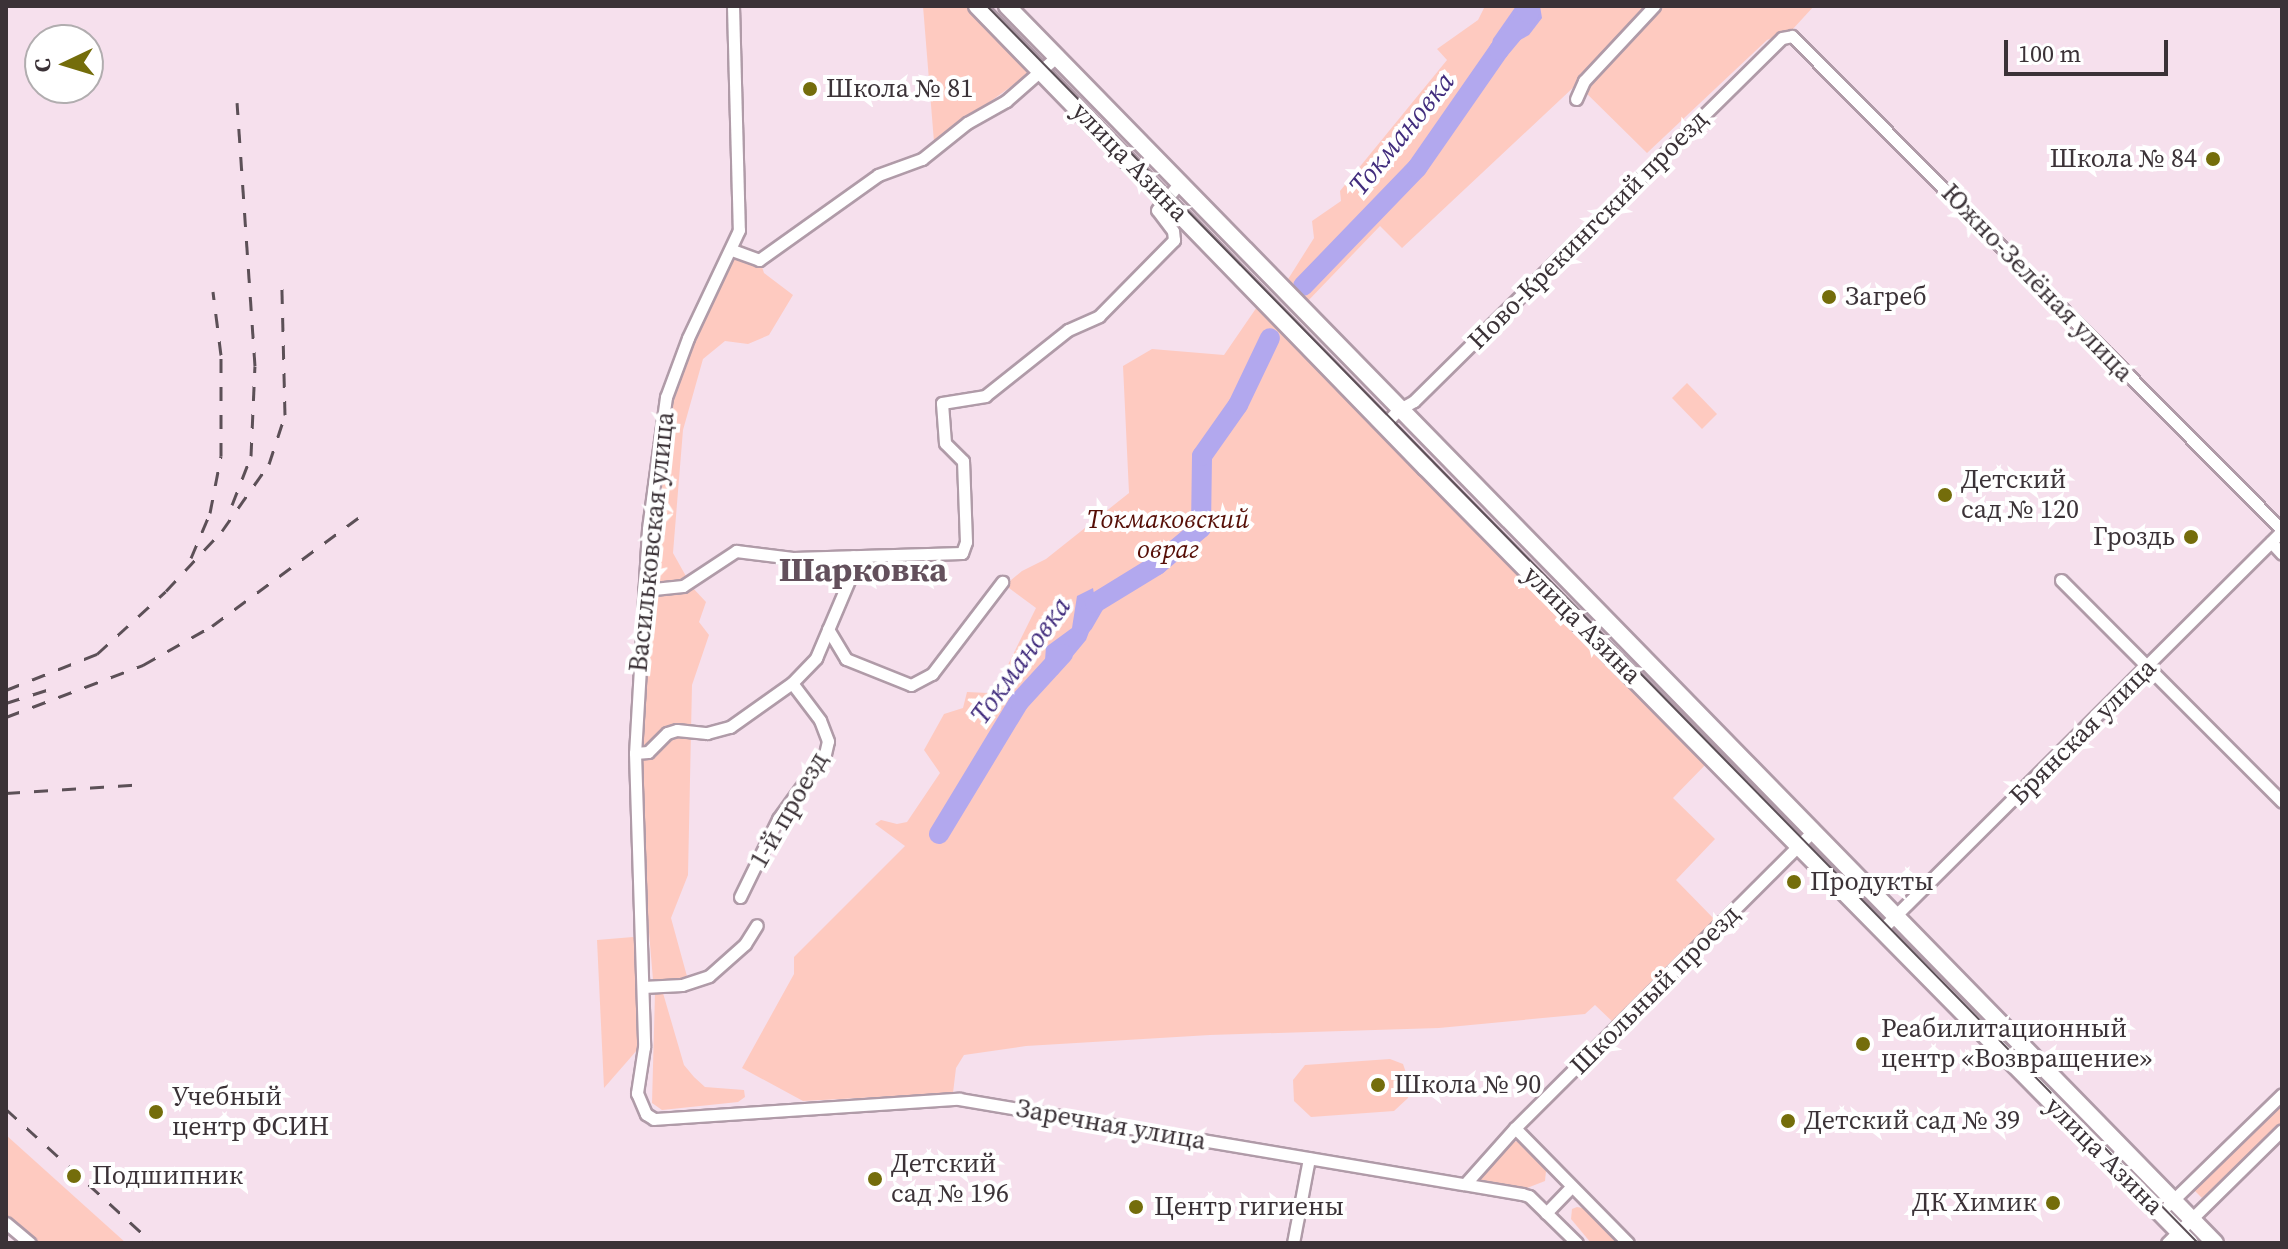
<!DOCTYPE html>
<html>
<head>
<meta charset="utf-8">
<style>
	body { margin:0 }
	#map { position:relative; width:2288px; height:1249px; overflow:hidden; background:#f6e0ed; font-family:"Source Serif 4",serif }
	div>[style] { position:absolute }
	.green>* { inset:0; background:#fecac0 }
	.water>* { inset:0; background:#b2a8ee }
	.river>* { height:20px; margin:-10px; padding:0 10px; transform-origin:10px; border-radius:10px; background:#b2a8ee }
	.roads { filter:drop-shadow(2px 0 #b09ba8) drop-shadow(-2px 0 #b09ba8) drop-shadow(0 2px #b09ba8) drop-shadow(0 -2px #b09ba8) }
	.minor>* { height:11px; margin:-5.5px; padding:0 5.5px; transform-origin:5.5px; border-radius:5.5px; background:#fff }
	.secondary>* { height:16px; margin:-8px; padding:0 8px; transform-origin:8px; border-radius:8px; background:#fff }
	.tram>* { height:2px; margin:-1px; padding:0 1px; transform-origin:1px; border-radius:1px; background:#5c5057 }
	.rail>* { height:3px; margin-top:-1.5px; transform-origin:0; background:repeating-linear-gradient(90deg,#5c5057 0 14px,transparent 0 28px) }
	.dots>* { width:22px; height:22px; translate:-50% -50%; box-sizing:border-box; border:4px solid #fff; border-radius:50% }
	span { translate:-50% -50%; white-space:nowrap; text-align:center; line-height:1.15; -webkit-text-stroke:8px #fff; paint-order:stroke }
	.poi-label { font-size:26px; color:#3b3237 }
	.left { translate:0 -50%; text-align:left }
	.right { translate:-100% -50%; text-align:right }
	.street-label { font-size:26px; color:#3b3237 }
	.park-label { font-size:26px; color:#560f07; font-style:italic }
	.water-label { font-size:28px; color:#412c7d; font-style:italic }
	.district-label { font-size:34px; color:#63505c; font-weight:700 }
	.frame { position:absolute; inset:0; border:8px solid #3b3237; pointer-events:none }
	.north { position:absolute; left:24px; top:24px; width:80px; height:80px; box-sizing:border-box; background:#fff; border:2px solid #b1adaf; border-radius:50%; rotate:266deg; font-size:22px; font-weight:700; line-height:32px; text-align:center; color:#3b3237 }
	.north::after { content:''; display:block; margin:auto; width:28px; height:36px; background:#746d0b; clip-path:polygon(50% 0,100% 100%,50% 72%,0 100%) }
	.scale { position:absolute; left:2004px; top:40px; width:164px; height:36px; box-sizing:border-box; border:4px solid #3b3237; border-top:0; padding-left:10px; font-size:24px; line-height:28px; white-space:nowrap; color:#3b3237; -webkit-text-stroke:6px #fff; paint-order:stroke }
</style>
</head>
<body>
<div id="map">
	<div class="green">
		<i style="clip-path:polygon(923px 6px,969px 6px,1031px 72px,934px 142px)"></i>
		<i style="clip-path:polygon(1485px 6px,1814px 6px,1792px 30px,1767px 40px,1647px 153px,1577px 84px,1402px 248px,1380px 226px,1305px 304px,1285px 284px,1314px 238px,1312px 221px,1341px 201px,1340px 191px,1447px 60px,1437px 49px,1478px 20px)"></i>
		<i style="clip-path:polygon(740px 244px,758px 255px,764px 273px,793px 295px,769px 335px,748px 344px,725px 341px,703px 359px,683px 430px,673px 553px,692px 587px,706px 602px,699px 622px,709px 635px,692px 685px,688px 875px,671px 918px,688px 980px,653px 980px,643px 860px,642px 747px,661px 456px,670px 397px)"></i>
		<i style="clip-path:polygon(1259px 304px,1708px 762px,1673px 798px,1715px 839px,1676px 880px,1717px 922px,1615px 1024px,1595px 1005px,1585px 1014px,1439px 1028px,1210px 1035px,1026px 1046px,964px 1055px,956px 1068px,953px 1093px,803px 1101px,742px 1068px,794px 974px,794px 957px,905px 846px,875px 824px,881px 820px,897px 824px,907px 822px,940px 773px,924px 750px,944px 714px,963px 708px,967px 692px,988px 693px,1000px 681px,1036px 608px,1005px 585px,1022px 571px,1046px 559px,1129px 493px,1123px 366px,1152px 349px,1224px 355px)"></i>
		<i style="clip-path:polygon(1687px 383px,1717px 414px,1702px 429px,1672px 398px)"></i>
		<i style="clip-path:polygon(633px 937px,636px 941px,638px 1049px,604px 1088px,597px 940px)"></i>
		<i style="clip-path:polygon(655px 993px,663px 993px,684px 1065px,694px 1077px,705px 1087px,744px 1090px,745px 1097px,738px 1102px,662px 1110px,652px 1103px)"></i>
		<i style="clip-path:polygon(1390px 1059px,1403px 1064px,1411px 1087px,1408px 1098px,1394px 1111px,1311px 1117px,1294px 1101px,1293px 1080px,1305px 1065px)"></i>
		<i style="clip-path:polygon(2282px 1099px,2282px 1123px,2202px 1198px,2193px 1189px,2194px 1185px)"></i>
		<i style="clip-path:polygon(6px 1135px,126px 1243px,37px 1243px,6px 1216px)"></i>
		<i style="clip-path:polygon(1518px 1141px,1546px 1171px,1545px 1181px,1527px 1188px,1480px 1180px,1479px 1176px,1512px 1142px)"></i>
		<i style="clip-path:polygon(1577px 1207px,1583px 1208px,1617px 1243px,1591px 1243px,1571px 1219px,1572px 1209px)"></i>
	</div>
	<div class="water">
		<i style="clip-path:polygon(1516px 6px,1540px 6px,1542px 18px,1529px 35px,1505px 48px,1490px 51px,1493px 39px)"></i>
		<i style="clip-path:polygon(1093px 588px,1097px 611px,1086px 640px,1057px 675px,1044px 673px,1046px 647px,1072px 628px,1077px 596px)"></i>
	</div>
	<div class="river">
		<i style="left:1303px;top:286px;width:164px;rotate:-46deg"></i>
		<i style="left:1417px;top:168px;width:144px;rotate:-55.2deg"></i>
		<i style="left:1499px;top:50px;width:47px;rotate:-50.2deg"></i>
		<i style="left:1529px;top:14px;width:8px;rotate:-90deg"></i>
		<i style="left:1083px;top:624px;width:24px;rotate:-60deg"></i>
		<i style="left:1095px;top:603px;width:73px;rotate:-31.5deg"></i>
		<i style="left:1157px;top:565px;width:57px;rotate:-40.1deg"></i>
		<i style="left:1201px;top:528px;width:72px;rotate:-89.2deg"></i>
		<i style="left:1202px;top:456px;width:62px;rotate:-54.8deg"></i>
		<i style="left:1238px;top:405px;width:74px;rotate:-64.5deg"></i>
		<i style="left:939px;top:834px;width:154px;rotate:-58.8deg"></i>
		<i style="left:1019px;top:702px;width:65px;rotate:-47.5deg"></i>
	</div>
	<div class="roads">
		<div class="minor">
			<i style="left:733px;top:6px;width:224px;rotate:88.5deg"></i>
			<i style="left:739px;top:230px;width:119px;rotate:115.3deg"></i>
			<i style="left:688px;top:338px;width:63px;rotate:110.4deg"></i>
			<i style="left:666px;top:397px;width:133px;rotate:97.8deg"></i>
			<i style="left:648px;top:529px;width:224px;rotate:93.3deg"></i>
			<i style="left:635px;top:753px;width:294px;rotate:88.2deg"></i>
			<i style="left:644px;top:1047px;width:47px;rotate:98.7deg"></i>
			<i style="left:637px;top:1093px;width:23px;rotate:67deg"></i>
			<i style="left:646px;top:1114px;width:9px;rotate:32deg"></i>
			<i style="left:654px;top:1119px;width:306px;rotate:-3.8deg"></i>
			<i style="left:959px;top:1099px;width:571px;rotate:9.58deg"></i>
			<i style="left:1522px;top:1194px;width:7px;rotate:16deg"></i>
			<i style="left:1529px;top:1196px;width:67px;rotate:44.4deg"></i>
			<i style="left:1576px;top:99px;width:20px;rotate:-66deg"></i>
			<i style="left:1584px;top:81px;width:103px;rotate:-47deg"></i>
			<i style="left:732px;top:250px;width:29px;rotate:20deg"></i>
			<i style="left:759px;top:260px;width:146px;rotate:-35.5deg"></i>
			<i style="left:878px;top:175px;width:47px;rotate:-20deg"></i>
			<i style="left:922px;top:159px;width:58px;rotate:-38.7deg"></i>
			<i style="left:967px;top:123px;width:45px;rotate:-29.4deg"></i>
			<i style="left:1006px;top:101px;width:67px;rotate:-41.3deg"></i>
			<i style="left:1384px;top:425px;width:21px;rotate:-47deg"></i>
			<i style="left:1398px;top:410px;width:18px;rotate:-29deg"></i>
			<i style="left:1414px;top:401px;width:517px;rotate:-44.61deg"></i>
			<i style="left:1782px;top:38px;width:10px;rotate:-11deg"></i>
			<i style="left:1792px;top:36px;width:696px;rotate:45.23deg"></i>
			<i style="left:2271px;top:542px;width:16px;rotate:47deg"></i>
			<i style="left:2061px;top:580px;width:313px;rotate:45.1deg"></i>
			<i style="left:644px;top:590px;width:39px;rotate:-6deg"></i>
			<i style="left:683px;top:586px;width:64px;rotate:-33.4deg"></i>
			<i style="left:736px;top:551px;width:57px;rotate:7deg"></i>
			<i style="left:793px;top:558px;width:169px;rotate:-1.7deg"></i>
			<i style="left:962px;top:553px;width:12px;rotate:-70deg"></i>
			<i style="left:966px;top:542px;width:81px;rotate:-92.1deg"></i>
			<i style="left:963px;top:461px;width:25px;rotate:-135deg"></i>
			<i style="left:945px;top:443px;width:40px;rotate:-94.3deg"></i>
			<i style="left:942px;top:403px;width:44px;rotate:-9.2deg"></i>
			<i style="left:985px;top:396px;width:106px;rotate:-38.5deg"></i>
			<i style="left:1068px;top:330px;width:34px;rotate:-24deg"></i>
			<i style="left:1099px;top:316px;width:107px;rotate:-45.4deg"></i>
			<i style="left:1174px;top:240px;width:9px;rotate:-96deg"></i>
			<i style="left:1173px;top:231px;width:26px;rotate:-127deg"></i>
			<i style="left:1157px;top:210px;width:33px;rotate:-50deg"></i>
			<i style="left:828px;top:629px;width:35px;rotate:59deg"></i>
			<i style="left:846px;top:659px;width:70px;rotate:21.8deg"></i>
			<i style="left:911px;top:685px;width:24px;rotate:-28deg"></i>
			<i style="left:932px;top:674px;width:116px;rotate:-52.7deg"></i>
			<i style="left:635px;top:753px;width:13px;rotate:-4deg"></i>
			<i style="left:648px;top:752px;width:27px;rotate:-45deg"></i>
			<i style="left:667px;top:733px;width:10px;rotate:-17deg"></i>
			<i style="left:677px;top:730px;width:30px;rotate:6deg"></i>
			<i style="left:707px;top:733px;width:24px;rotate:-15deg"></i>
			<i style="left:730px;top:727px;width:76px;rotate:-35.4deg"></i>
			<i style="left:792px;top:683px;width:35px;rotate:-46deg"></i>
			<i style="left:816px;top:658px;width:87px;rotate:-67deg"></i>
			<i style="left:850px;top:578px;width:22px;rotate:-82deg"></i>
			<i style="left:740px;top:897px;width:87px;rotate:-64deg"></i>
			<i style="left:778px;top:819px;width:80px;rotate:-54.1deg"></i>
			<i style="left:825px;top:754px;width:13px;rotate:-77deg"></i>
			<i style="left:828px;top:741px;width:22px;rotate:-111deg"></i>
			<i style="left:820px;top:720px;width:46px;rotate:-127.1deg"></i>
			<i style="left:1881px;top:930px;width:566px;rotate:-44.86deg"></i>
			<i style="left:643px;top:987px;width:39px;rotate:-3deg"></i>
			<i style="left:682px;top:985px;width:28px;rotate:-18deg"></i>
			<i style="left:709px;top:976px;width:48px;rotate:-41.6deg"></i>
			<i style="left:745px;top:944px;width:22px;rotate:-58deg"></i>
			<i style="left:1515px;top:1128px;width:161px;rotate:45.5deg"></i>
			<i style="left:1466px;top:1183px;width:74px;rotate:-48.3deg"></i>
			<i style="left:1515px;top:1128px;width:419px;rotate:-44.9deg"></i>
			<i style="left:2168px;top:1205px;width:159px;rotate:-44.2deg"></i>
			<i style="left:1546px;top:1213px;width:37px;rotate:-46deg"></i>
			<i style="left:6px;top:1223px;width:31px;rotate:40deg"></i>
			<i style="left:1293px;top:1243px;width:86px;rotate:-79.3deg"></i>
			<i style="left:2167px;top:1243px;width:161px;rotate:-44.5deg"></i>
		</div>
		<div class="secondary">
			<i style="left:977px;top:6px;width:644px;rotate:45.82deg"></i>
			<i style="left:1426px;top:468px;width:1088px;rotate:45.41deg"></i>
			<i style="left:1007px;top:6px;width:1729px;rotate:45.68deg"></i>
		</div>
	</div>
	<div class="tram">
		<i style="left:987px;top:6px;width:1731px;rotate:45.61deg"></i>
	</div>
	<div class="rail">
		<i style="left:232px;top:505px;width:53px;rotate:-68.8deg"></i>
		<i style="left:251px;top:456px;width:90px;rotate:-87.5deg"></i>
		<i style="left:255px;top:366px;width:264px;rotate:-93.9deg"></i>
		<i style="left:191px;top:558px;width:49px;rotate:-67.1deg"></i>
		<i style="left:210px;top:513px;width:58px;rotate:-79.1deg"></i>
		<i style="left:221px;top:456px;width:101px;rotate:-90deg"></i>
		<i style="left:221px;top:355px;width:64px;rotate:-97.2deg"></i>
		<i style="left:6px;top:690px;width:98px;rotate:-21.6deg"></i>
		<i style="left:97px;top:654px;width:93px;rotate:-42.4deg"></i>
		<i style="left:166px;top:591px;width:82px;rotate:-47deg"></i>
		<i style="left:222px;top:531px;width:82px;rotate:-55deg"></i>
		<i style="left:269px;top:464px;width:52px;rotate:-71.9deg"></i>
		<i style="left:285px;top:415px;width:127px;rotate:-91.4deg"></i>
		<i style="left:6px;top:703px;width:46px;rotate:-17.7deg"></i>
		<i style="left:6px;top:717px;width:147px;rotate:-20.8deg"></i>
		<i style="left:143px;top:665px;width:79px;rotate:-29.5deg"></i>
		<i style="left:212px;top:626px;width:182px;rotate:-36.5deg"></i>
		<i style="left:6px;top:793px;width:140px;rotate:-3.7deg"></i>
		<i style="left:6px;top:1109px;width:199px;rotate:42.4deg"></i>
	</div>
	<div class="dots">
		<i style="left:810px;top:89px;background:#746d0b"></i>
		<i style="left:2213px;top:159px;background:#746d0b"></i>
		<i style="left:1829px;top:297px;background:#746d0b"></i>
		<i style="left:1945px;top:495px;background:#746d0b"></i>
		<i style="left:2191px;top:537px;background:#746d0b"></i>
		<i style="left:1794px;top:882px;background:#746d0b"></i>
		<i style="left:1863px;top:1044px;background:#746d0b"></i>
		<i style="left:1378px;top:1085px;background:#746d0b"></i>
		<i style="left:156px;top:1112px;background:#746d0b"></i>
		<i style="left:1788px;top:1121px;background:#746d0b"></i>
		<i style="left:74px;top:1176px;background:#746d0b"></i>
		<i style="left:875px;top:1179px;background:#746d0b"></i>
		<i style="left:2053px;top:1203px;background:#746d0b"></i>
		<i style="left:1136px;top:1207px;background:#746d0b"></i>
	</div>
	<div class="poi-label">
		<span class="left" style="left:826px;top:89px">Школа № 81</span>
		<span class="right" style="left:2197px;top:159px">Школа № 84</span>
		<span class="left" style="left:1845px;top:297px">Загреб</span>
		<span class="left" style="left:1961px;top:495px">Детский<br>сад № 120</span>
		<span class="right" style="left:2175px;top:537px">Гроздь</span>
		<span class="left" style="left:1810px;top:882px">Продукты</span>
		<span class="left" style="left:1881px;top:1044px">Реабилитационный<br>центр «Возвращение»</span>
		<span class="left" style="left:1394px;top:1085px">Школа № 90</span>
		<span class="left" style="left:172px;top:1112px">Учебный<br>центр ФСИН</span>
		<span class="left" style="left:1804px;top:1121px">Детский сад № 39</span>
		<span class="left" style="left:891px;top:1179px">Детский<br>сад № 196</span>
		<span class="left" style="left:92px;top:1176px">Подшипник</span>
		<span class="right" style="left:2037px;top:1203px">ДК Химик</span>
		<span class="left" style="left:1154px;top:1207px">Центр гигиены</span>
	</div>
	<div class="street-label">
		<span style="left:1130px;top:162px;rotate:46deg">улица Азина</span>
		<span style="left:1588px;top:230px;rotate:-45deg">Ново-Крекингский проезд</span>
		<span style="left:2037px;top:283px;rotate:46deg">Южно-Зелёная улица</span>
		<span style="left:652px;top:542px;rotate:-84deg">Васильковская улица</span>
		<span style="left:1582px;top:625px;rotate:45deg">улица Азина</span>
		<span style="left:2083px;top:732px;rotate:-45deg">Брянская улица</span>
		<span style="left:789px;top:810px;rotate:-60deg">1-й проезд</span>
		<span style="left:1655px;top:990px;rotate:-45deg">Школьный проезд</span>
		<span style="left:1111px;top:1125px;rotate:10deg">Заречная улица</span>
		<span style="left:2104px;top:1156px;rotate:45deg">улица Азина</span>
	</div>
	<div class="park-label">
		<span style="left:1168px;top:535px">Токмаковский<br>овраг</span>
	</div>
	<div class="water-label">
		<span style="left:1401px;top:133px;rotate:-51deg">Токмановка</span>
		<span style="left:1020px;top:660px;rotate:-54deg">Токмановка</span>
	</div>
	<div class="district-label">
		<span style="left:863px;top:570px">Шарковка</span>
	</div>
	<div class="frame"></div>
	<div class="north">С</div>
	<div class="scale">100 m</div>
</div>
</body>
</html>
